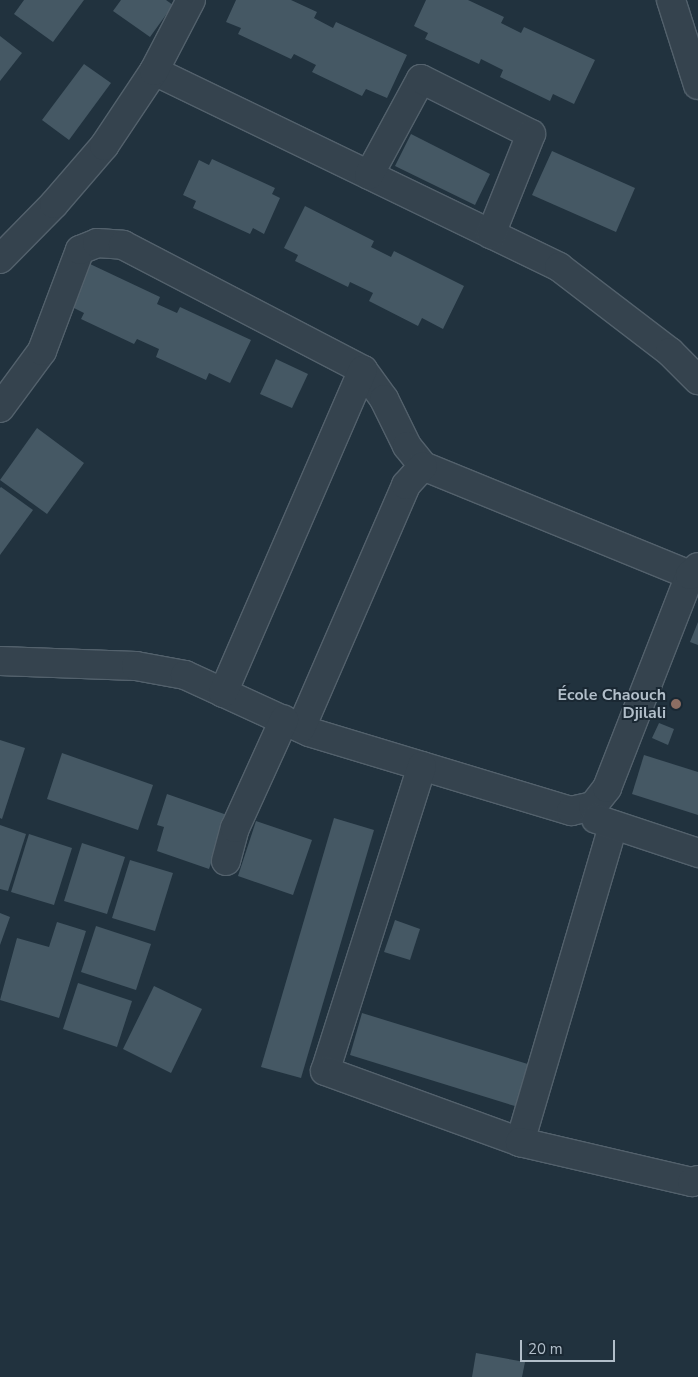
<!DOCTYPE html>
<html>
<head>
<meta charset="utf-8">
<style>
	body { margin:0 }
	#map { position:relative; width:698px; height:1377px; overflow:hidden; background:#21323e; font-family:"Nunito Sans",sans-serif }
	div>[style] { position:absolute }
	.building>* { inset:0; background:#455864 }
	.roads { filter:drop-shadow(1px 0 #53616c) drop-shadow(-1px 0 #53616c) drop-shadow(0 1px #53616c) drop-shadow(0 -1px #53616c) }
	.minor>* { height:28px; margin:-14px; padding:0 14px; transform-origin:14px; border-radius:14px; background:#35434e }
	.dots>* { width:14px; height:14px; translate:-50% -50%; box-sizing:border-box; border:2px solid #1a2833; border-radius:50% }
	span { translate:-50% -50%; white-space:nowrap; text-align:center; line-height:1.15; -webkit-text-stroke:4px #1a2833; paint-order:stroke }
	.poi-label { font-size:16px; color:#b1bec9; font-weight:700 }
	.right { translate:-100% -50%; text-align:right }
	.scale { position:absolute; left:520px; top:1340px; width:95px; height:22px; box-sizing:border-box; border:2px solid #b1bec9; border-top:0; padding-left:6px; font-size:15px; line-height:18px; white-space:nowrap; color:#b1bec9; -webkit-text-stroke:4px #1a2833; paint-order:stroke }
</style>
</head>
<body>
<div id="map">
	<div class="building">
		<i style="clip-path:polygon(24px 0,84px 0,53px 42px,14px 14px)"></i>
		<i style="clip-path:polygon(121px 0,166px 0,173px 5px,150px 37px,113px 11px)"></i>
		<i style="clip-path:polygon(236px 0,291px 0,317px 12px,314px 18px,333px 28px,336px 22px,407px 55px,387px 98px,366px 89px,362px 96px,312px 72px,316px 65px,294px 54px,291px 59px,238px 34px,241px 28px,226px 22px)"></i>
		<i style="clip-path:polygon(426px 0,468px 0,504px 17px,501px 23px,521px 33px,524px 27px,595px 60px,574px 104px,553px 94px,550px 101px,500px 77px,503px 70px,481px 59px,479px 64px,425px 39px,428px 33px,414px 26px)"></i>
		<i style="clip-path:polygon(0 36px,22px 53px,0 81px)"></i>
		<i style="clip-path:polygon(84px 64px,111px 83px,69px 140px,42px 120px)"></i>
		<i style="clip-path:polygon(411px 134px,490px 174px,475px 205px,395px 166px)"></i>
		<i style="clip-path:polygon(552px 151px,635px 188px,616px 232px,532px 195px)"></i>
		<i style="clip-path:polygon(212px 159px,275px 188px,272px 194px,280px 198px,264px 234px,253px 228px,250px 234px,193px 208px,196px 201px,183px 195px,199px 160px,209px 165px)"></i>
		<i style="clip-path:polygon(305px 206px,374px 241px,371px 247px,391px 257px,394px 251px,464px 286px,443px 329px,422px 318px,418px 326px,369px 301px,373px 293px,350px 282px,348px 287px,295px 261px,298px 255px,284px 248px)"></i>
		<i style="clip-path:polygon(90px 264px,160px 297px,157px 304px,177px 313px,180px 307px,251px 340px,230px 383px,209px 373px,206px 380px,156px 357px,159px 349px,137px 339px,134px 344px,81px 319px,84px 313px,70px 306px)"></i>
		<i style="clip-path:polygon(276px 359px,308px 374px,292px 408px,260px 394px)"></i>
		<i style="clip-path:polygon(37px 428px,84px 463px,47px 514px,0 480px)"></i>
		<i style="clip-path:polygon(1px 487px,33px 510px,0 555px,0 488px)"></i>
		<i style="clip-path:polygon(698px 622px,698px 645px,690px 642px)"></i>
		<i style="clip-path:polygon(659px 723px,674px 729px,668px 745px,652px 738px)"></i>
		<i style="clip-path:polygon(0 740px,25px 748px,2px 819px,0 818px)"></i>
		<i style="clip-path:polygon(62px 753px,153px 785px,138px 830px,47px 799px)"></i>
		<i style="clip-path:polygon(644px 755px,698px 772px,698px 815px,632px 794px)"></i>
		<i style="clip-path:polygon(167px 794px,227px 815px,209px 869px,157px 851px,164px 827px,157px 825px)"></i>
		<i style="clip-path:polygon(334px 818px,374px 830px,301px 1078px,261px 1067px)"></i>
		<i style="clip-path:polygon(256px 821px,312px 840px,293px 895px,238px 876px)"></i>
		<i style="clip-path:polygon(0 825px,26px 834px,8px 891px,0 889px)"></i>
		<i style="clip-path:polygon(29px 834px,72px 848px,54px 905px,11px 892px)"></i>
		<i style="clip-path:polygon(82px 843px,125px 857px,107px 914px,64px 901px)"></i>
		<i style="clip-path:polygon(130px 860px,173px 873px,155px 931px,112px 918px)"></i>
		<i style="clip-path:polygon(0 913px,10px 917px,0 945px)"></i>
		<i style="clip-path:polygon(395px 920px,420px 929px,410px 960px,384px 952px)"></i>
		<i style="clip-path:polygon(57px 922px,86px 931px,59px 1018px,0 1000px,17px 938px,49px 947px)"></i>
		<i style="clip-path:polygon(96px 926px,151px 944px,136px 990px,81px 972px)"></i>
		<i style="clip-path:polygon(78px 983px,132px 1001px,117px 1047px,63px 1029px)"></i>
		<i style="clip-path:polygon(154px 986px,202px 1009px,171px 1073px,123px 1049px)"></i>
		<i style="clip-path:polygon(362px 1013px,531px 1065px,518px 1107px,350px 1055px)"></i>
		<i style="clip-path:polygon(476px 1353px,525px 1362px,522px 1377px,472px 1377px)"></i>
	</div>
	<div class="roads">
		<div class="minor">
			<i style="left:671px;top:0;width:89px;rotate:72.4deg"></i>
			<i style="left:154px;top:71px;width:450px;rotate:25.8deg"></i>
			<i style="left:559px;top:267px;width:140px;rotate:37.4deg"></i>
			<i style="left:670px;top:352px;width:40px;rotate:45deg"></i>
			<i style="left:369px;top:175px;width:109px;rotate:-61.6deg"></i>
			<i style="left:421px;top:79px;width:123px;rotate:26.6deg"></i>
			<i style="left:531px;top:134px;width:108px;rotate:111.8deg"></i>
			<i style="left:0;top:259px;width:77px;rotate:-45.5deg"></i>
			<i style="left:54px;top:204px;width:77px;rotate:-49.2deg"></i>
			<i style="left:104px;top:146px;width:90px;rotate:-56.3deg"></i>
			<i style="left:154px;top:71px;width:80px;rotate:-62.5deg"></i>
			<i style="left:0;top:408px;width:71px;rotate:-53.6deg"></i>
			<i style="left:42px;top:351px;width:108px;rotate:-69.4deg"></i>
			<i style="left:80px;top:250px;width:18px;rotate:-22deg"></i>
			<i style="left:97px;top:243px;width:26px;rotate:4deg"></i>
			<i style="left:123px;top:245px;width:271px;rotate:27.5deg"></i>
			<i style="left:363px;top:370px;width:36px;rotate:54deg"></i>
			<i style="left:384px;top:399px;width:52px;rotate:63.9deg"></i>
			<i style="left:407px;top:446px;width:26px;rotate:51deg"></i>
			<i style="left:423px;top:466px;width:297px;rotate:22.2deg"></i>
			<i style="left:0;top:661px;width:136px;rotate:2.1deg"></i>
			<i style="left:136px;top:666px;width:50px;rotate:10.4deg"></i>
			<i style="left:185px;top:675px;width:136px;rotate:24.7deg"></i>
			<i style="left:309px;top:732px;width:274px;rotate:16.8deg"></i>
			<i style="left:571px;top:811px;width:23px;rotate:-13deg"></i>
			<i style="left:593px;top:806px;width:23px;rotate:-52deg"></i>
			<i style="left:607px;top:788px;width:229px;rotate:-68.7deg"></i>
			<i style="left:690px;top:575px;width:11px;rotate:-45deg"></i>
			<i style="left:223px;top:693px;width:352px;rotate:-66.6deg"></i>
			<i style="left:301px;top:728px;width:265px;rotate:-66.6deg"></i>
			<i style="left:406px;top:485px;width:25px;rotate:-48deg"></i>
			<i style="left:422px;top:766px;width:320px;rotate:107.6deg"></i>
			<i style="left:325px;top:1071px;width:208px;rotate:20deg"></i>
			<i style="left:520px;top:1142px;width:330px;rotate:-73.6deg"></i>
			<i style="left:596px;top:819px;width:108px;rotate:18.4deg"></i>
			<i style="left:226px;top:861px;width:34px;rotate:-75deg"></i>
			<i style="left:235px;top:828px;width:119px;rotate:-65.6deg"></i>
			<i style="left:520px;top:1142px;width:177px;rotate:13.1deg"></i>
			<i style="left:692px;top:1182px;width:6px;rotate:-18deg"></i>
		</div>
	</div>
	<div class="dots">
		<i style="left:676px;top:704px;background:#8d6e63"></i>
	</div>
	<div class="poi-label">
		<span class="right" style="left:666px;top:704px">École Chaouch<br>Djilali</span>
	</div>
	<div class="scale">20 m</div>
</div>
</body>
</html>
